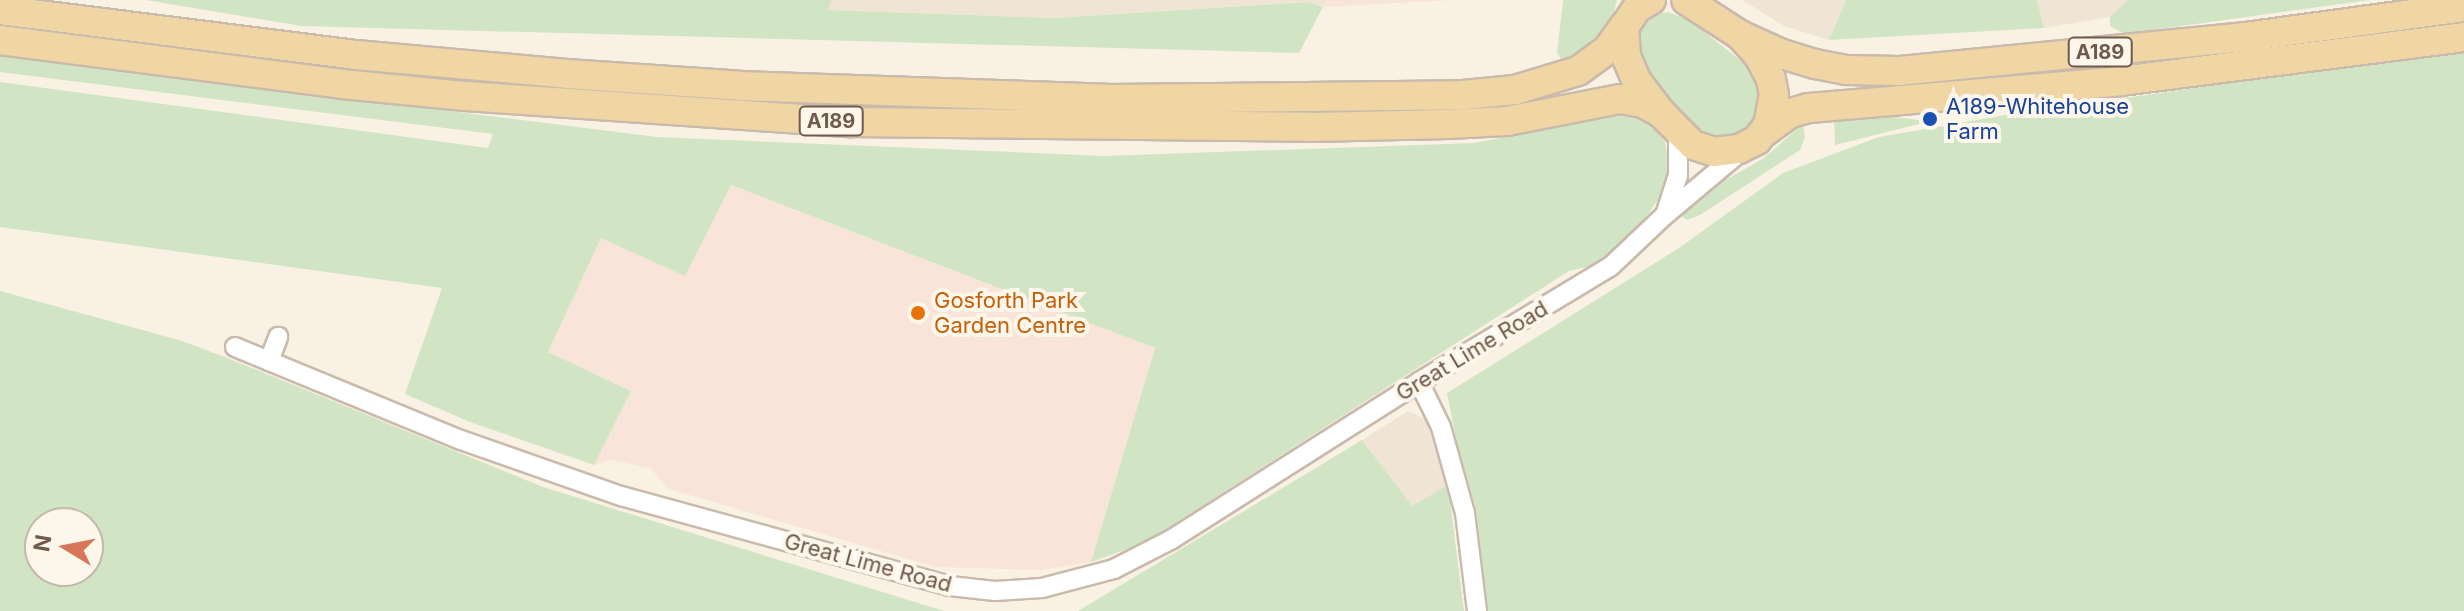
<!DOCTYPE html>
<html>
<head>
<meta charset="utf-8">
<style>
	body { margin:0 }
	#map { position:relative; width:2464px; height:611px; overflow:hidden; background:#f9f2e4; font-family:Inter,sans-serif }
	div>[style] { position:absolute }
	.residential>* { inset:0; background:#f0e4d4 }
	.commercial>* { inset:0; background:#f8e4d9 }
	.green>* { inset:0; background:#d1e5c5 }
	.roads { filter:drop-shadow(2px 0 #c9baac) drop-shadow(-2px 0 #c9baac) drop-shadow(0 2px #c9baac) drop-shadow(0 -2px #c9baac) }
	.street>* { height:18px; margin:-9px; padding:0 9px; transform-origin:9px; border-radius:9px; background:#fff }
	.primary>* { height:28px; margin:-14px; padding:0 14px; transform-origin:14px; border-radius:14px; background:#f0d6a4 }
	.dots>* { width:22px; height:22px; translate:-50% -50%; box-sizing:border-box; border:4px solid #fdf6ea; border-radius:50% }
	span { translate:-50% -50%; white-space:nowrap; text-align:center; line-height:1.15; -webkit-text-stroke:8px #fdf6ea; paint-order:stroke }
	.shield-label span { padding:2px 6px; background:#fdf6ea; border:2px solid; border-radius:6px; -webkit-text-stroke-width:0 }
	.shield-label { font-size:20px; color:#6f5a4d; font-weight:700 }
	.transit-label { font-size:22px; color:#164399 }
	.left { translate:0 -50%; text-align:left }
	.food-label { font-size:22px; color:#c56008 }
	.street-label { font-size:22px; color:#6f5a4d }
	.north { position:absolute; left:24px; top:507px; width:80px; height:80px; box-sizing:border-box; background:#fdf6ea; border:2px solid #c4b8ab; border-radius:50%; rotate:280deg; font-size:22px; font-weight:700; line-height:32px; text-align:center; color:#6f5a4d }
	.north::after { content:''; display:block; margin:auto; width:28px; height:36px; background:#d57758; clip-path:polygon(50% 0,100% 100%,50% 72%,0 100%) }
</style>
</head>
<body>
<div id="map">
	<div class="residential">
		<i style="clip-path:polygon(832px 0,1327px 0,1323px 7px,1308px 2px,1055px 18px,827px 10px)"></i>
		<i style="clip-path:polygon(1742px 0,1846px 0,1829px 40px,1784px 26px)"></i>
		<i style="clip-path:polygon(2037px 0,2212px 0,2044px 28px)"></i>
		<i style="clip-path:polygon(1408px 411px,1428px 420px,1448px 485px,1412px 507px,1362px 440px)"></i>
	</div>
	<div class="commercial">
		<i style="clip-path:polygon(1327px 0,1452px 0,1323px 7px)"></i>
		<i style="clip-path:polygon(730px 185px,1155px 348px,1091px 562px,1041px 570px,936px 567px,669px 489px,650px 468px,611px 460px,594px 465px,631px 391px,548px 352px,601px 238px)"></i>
	</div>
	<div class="green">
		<i style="clip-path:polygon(146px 0,832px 0,828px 10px,1055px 18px,1308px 2px,1323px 7px,1299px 53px,301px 26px)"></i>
		<i style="clip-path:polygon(1563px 0,1617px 0,1612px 20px,1596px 41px,1564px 63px,1557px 53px)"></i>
		<i style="clip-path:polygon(1846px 0,2037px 0,2044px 28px,1829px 40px)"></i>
		<i style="clip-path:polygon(2128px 0,2370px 0,2124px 34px,2110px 26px,2110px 17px)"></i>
		<i style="clip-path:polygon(1668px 12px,1689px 20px,1758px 74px,1763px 113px,1743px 135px,1712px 139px,1693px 129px,1635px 58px,1642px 25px,1654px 15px)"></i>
		<i style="clip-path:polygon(2464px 49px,2464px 611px,1488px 611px,1476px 508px,1457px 444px,1447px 393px,1679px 248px,1783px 173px,1879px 137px,2000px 116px)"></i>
		<i style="clip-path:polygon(0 54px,657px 137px,1105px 156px,1474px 143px,1619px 116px,1638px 118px,1656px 131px,1665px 142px,1669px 163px,1668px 185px,1638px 229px,1603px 263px,1569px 271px,1144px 543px,1091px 562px,1155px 348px,731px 185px,685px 276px,601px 238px,548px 352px,631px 391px,594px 465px,470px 422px,405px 394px,442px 288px,0 227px,0 82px,488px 148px,493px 134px,0 72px)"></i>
		<i style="clip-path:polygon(1860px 116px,1894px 117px,1919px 120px,1919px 124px,1835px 145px,1834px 118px)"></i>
		<i style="clip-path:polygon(1803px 124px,1805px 137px,1800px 150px,1700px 215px,1687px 220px,1680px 215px,1703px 193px,1764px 158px)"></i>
		<i style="clip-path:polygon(evenodd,0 291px,179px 340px,225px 357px,543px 487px,944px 611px,0 611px,0 291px,40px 523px,88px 523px,88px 571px,40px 571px,40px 523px)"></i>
		<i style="clip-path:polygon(1362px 440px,1412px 506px,1448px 485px,1464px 611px,1078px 611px)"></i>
	</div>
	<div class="roads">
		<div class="street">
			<i style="left:1666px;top:212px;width:38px;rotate:-72deg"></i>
			<i style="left:1678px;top:176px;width:44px;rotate:-90deg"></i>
			<i style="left:235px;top:347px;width:244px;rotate:22.4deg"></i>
			<i style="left:461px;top:440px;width:170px;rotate:19.3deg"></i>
			<i style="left:621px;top:496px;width:341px;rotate:15.3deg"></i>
			<i style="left:950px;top:586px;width:45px;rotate:6.3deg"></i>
			<i style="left:995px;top:591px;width:47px;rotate:-3.7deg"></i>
			<i style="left:1042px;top:588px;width:74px;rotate:-14.8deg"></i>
			<i style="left:1114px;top:569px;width:65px;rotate:-27.3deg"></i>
			<i style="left:1172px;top:539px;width:293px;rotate:-32.4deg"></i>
			<i style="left:1419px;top:382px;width:223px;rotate:-31.1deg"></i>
			<i style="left:1610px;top:267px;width:76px;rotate:-43.4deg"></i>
			<i style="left:1665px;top:215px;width:103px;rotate:-39.9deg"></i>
			<i style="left:269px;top:361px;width:26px;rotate:-69deg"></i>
			<i style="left:1419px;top:382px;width:50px;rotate:63.9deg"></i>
			<i style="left:1441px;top:427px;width:89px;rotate:74.4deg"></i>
			<i style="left:1465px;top:513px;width:99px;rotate:83deg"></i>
		</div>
		<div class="primary">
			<i style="left:1651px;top:0;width:16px;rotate:150deg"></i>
			<i style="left:1637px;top:8px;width:23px;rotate:124deg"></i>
			<i style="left:1624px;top:27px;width:29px;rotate:86deg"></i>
			<i style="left:1626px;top:56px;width:26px;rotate:67deg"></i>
			<i style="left:1636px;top:80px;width:41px;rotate:52.9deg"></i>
			<i style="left:1661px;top:113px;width:45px;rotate:45deg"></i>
			<i style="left:1693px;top:145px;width:22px;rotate:18deg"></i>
			<i style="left:1714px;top:152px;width:25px;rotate:-7deg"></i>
			<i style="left:1739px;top:149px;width:20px;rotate:-27deg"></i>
			<i style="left:1757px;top:140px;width:19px;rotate:-54deg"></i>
			<i style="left:1768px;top:125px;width:31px;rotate:-79deg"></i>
			<i style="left:1774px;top:95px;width:16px;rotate:-101deg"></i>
			<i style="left:1771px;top:79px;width:26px;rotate:-118deg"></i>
			<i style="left:1759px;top:56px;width:28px;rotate:-132deg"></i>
			<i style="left:1740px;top:35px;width:64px;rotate:-147.1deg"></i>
			<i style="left:0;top:10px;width:359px;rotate:7.2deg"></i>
			<i style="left:356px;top:55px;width:212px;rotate:5.1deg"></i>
			<i style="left:567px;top:74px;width:174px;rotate:3.9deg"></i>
			<i style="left:741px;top:86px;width:366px;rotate:2deg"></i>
			<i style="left:1107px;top:99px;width:356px;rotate:-0.6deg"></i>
			<i style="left:1463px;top:95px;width:52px;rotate:-5.5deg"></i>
			<i style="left:1515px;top:90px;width:66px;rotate:-16.8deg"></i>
			<i style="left:1578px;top:71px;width:36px;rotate:-36deg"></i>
			<i style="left:1607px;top:50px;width:29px;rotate:-54deg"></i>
			<i style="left:1740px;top:35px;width:46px;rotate:24.3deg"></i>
			<i style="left:1782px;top:54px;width:34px;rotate:17deg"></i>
			<i style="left:1815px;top:64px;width:32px;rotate:11deg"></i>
			<i style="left:1846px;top:70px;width:53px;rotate:1.1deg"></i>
			<i style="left:1899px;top:71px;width:348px;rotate:-5.6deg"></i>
			<i style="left:2245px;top:37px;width:221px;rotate:-7.8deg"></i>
			<i style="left:0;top:40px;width:345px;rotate:7.3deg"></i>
			<i style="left:342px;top:84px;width:124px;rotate:5.6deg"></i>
			<i style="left:465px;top:96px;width:386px;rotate:3.9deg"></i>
			<i style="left:850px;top:122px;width:459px;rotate:0.6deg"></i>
			<i style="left:1309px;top:127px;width:139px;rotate:-1.2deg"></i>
			<i style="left:1448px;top:124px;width:59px;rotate:-2.9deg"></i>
			<i style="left:1507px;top:121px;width:115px;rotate:-11deg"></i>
			<i style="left:1620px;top:99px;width:23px;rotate:10deg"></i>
			<i style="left:1643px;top:103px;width:21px;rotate:29deg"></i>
			<i style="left:1763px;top:133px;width:34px;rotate:-36deg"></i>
			<i style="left:1791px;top:113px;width:19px;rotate:-16deg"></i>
			<i style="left:1809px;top:108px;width:313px;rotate:-4.9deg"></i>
			<i style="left:2121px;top:81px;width:346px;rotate:-7.3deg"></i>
		</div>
	</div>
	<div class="dots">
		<i style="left:1930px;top:119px;background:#1a4fb4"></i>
		<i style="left:918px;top:313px;background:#e8710a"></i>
	</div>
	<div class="shield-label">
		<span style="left:2100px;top:52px">A189</span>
		<span style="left:831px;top:121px">A189</span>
	</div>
	<div class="transit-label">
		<span class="left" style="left:1946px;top:119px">A189-Whitehouse<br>Farm</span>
	</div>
	<div class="food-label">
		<span class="left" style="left:934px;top:313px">Gosforth Park<br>Garden Centre</span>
	</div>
	<div class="street-label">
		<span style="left:1472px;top:351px;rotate:-31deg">Great Lime Road</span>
		<span style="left:868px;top:563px;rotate:15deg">Great Lime Road</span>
	</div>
	<div class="north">N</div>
</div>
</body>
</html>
